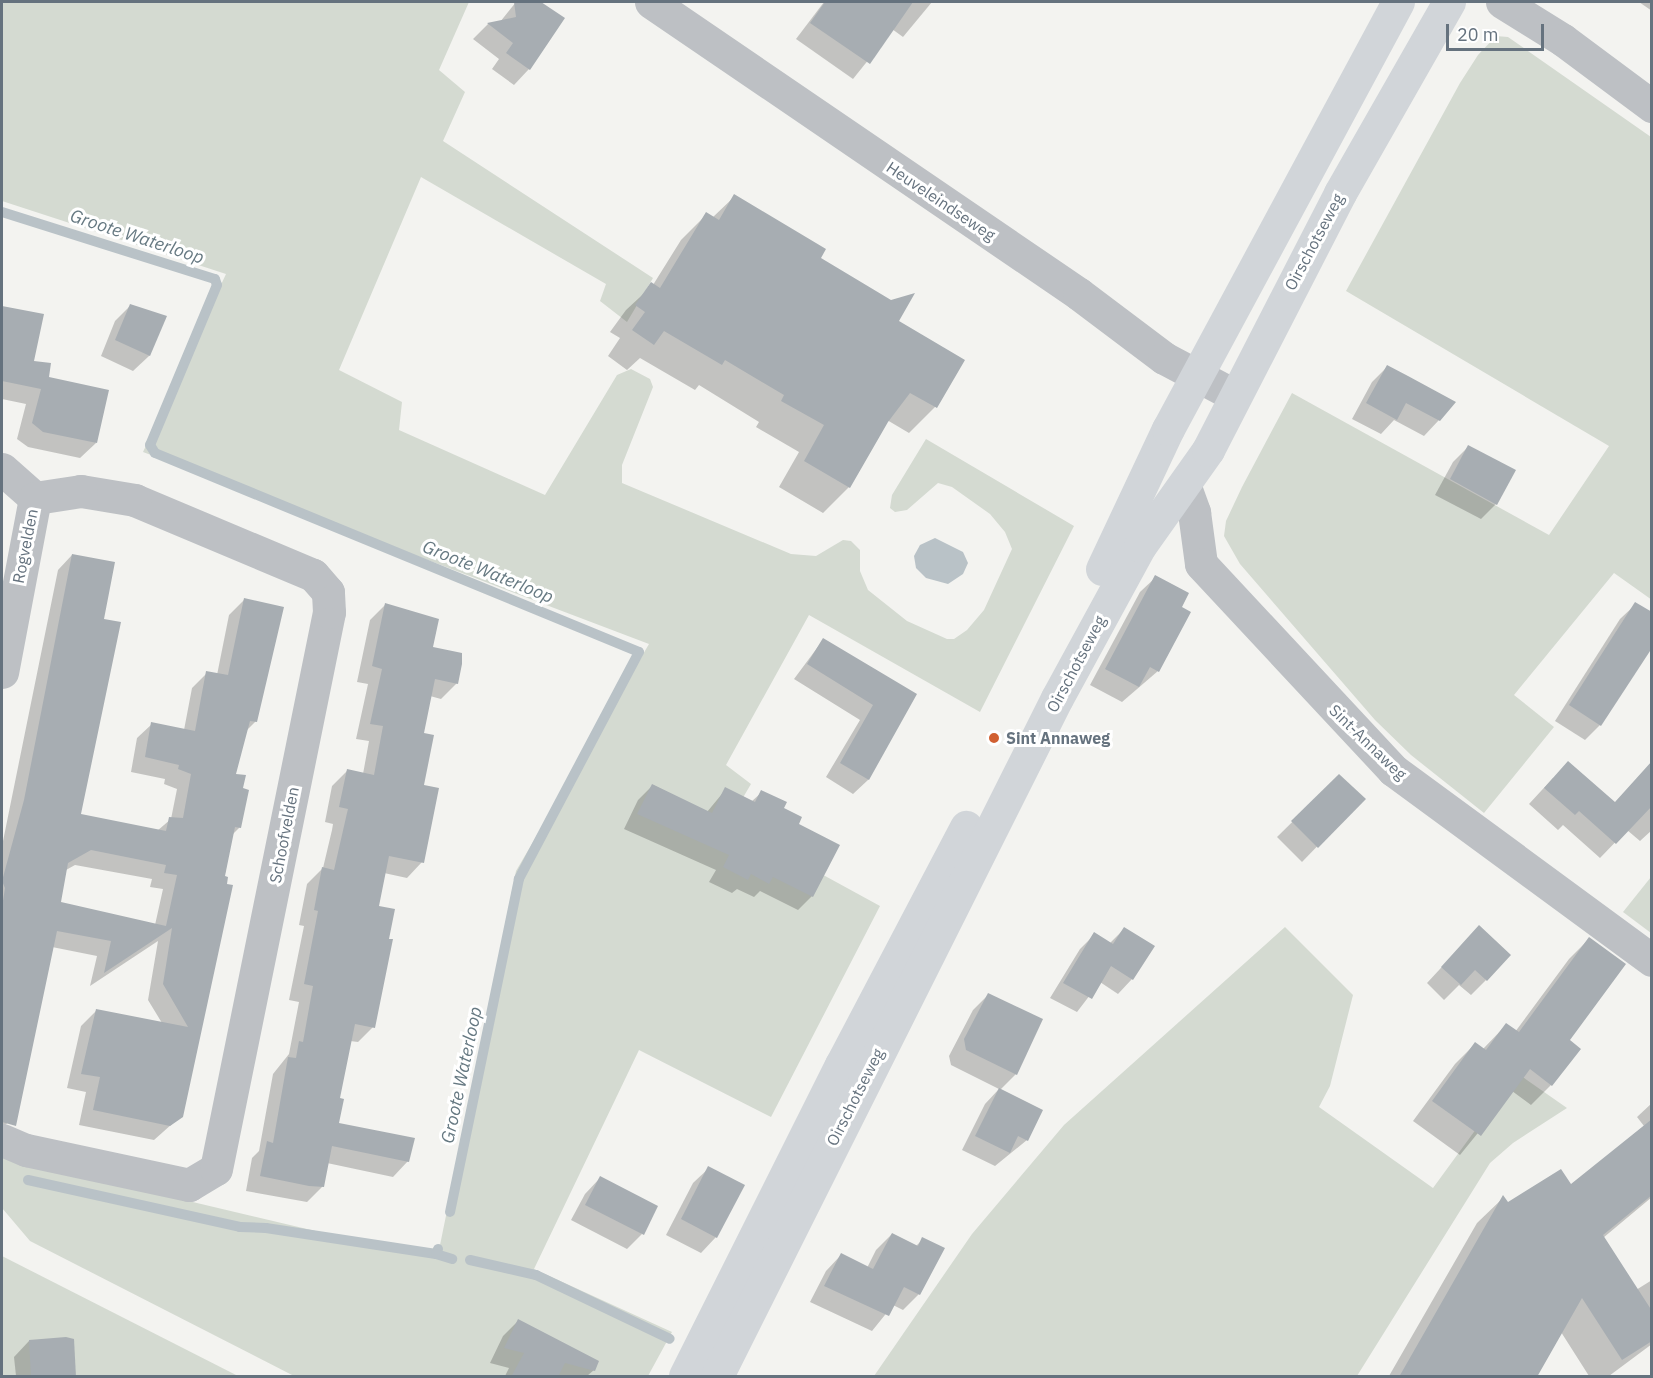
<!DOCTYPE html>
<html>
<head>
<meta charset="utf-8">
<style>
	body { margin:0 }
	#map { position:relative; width:1653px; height:1378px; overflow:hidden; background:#f3f3f0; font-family:"IBM Plex Sans",sans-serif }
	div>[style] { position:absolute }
	.green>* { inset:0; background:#d4dad1 }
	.water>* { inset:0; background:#b9c2c7 }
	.shadow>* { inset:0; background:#0003 }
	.stream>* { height:10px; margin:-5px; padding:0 5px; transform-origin:5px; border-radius:5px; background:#b9c2c7 }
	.building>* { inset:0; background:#a7adb2 }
	.minor>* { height:33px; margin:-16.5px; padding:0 16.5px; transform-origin:16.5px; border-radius:16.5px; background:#bdc0c4 }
	.secondary>* { height:33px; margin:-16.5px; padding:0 16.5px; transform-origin:16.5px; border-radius:16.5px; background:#d1d5d9 }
	.dots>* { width:16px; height:16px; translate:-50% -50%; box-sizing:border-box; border:3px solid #fff; border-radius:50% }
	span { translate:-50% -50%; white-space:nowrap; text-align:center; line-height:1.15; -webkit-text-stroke:6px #fff; paint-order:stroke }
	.street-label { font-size:16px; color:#65727e }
	.poi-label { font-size:16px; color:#65727e; font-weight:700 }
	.left { translate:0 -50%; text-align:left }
	.water-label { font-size:18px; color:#667982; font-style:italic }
	.frame { position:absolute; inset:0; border:3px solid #65727e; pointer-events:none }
	.scale { position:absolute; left:1446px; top:24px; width:98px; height:27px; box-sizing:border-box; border:3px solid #65727e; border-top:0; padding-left:8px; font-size:18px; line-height:21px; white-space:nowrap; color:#65727e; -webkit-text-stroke:4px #fff; paint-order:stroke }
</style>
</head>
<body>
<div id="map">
	<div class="green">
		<i style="clip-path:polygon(2px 2px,469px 2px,439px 70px,465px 92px,443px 141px,653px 278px,627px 322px,600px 301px,606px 284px,421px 177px,339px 370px,402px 402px,399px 430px,545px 495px,617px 375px,631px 369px,650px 379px,653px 387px,622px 465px,622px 483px,791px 554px,816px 556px,843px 540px,851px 541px,860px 550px,860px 571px,868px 590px,907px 621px,947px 639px,954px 639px,967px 630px,984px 610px,1012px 549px,1005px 532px,990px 514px,952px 487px,938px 483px,907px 510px,895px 512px,890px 508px,892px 495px,926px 439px,1074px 526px,980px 712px,809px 615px,726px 765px,751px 784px,728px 823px,880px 906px,771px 1117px,639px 1050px,534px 1269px,672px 1332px,648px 1376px,294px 1376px,30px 1241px,2px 1208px,2px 1152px,24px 1162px,362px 1242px,438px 1255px,516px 871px,649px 644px,143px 452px,226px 274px,2px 201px)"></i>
		<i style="clip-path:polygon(1496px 36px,1508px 37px,1651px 137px,1652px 600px,1614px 573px,1514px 695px,1554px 727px,1484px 813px,1411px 755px,1375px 720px,1240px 564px,1224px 536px,1226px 521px,1242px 487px,1292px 393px,1549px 535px,1609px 446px,1346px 291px,1460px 83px,1478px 55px)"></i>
		<i style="clip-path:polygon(1651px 877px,1651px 933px,1623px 912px)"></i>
		<i style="clip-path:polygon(1285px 927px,1353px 995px,1330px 1086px,1319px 1107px,1433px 1188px,1517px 1073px,1567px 1108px,1513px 1143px,1490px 1163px,1357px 1376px,874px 1376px,972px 1234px,1064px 1125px)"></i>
		<i style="clip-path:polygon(2px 1256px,238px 1376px,3px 1376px)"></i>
	</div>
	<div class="water">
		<i style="clip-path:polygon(935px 538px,963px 552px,968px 563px,963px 574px,948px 584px,926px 578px,916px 568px,914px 556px,920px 545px)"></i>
	</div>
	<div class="shadow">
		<i style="clip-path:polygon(516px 2px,538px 2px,563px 18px,529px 69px,514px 85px,492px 69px,499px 59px,473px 39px,488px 24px,500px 22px)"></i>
		<i style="clip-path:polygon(824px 2px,845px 2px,890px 33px,853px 79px,796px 39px)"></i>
		<i style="clip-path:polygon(884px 2px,932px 2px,903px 37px,874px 16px)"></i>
		<i style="clip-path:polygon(1639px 2px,1652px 2px,1652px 11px)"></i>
		<i style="clip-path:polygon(735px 196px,897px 322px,963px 361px,935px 407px,909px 433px,887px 420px,849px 487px,823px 513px,779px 487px,799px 452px,756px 427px,759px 422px,699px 385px,695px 390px,640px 358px,627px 370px,608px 356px,620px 338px,610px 332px,626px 310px,653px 285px,681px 240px,707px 214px,712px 218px)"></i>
		<i style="clip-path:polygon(131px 305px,165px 317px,149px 356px,133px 371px,101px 356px,115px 321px)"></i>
		<i style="clip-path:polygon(2px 308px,32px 362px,96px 443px,80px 458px,28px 447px,17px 439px,26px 404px,2px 399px)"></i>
		<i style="clip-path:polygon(1387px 367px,1439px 420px,1424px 436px,1394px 420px,1381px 434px,1352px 419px,1372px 382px)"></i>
		<i style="clip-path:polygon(1469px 446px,1496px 504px,1481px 519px,1435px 495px,1453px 462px)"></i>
		<i style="clip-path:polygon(evenodd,72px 555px,102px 620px,79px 816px,157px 831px,171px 819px,177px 789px,164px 784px,165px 779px,131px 772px,137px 738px,152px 724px,184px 730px,192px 688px,207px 673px,217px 675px,229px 615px,244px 600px,256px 721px,246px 731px,234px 775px,240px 827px,232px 835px,181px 1116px,154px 1140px,79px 1125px,86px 1092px,67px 1088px,81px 1026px,96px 1011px,162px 1023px,148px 1000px,158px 941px,90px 986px,97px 956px,52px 947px,17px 1114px,2px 1128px,2px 846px,58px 570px,72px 555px,75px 865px,152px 879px,150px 887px,163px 889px,155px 925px,60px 903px,66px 870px,75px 865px)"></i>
		<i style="clip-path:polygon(1156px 577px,1180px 608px,1158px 671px,1122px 702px,1090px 685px,1140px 592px)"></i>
		<i style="clip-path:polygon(1636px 604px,1600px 725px,1585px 740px,1555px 721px,1620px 619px)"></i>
		<i style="clip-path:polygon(385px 605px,431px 648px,462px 654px,457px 683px,441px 699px,430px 696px,422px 734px,422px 862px,407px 878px,384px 873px,377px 907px,373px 1027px,358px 1042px,350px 1041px,338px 1100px,337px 1124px,408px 1161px,393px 1177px,327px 1163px,322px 1187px,307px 1202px,246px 1191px,252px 1158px,259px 1151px,273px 1074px,289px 1054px,299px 1002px,289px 1000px,304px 926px,299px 925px,307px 884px,323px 868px,332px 830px,333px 824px,325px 822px,332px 786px,347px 771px,363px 774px,369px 741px,356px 739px,368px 684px,357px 682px,370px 620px)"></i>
		<i style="clip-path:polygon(823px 640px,915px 695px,868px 780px,853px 794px,826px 777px,860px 720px,794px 679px)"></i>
		<i style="clip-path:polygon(1652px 762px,1652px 830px,1640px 841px,1627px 830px,1600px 858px,1563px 825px,1558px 830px,1529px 804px,1553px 778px,1614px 804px)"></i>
		<i style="clip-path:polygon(1339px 776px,1363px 799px,1302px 862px,1277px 837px)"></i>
		<i style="clip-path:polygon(653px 785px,707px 812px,726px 789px,751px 802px,762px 792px,797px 825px,812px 896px,798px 910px,760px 891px,754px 897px,737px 889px,732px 893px,709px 882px,716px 870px,624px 829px,638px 800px)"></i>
		<i style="clip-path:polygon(1124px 929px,1132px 979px,1118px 994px,1100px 982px,1077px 1012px,1050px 998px,1080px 949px,1095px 934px,1109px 944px)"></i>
		<i style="clip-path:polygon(1589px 939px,1568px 1041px,1551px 1085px,1531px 1105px,1512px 1091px,1460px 1155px,1413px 1121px,1455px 1064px,1475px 1044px,1483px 1049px,1506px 1025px,1515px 1032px,1569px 959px)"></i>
		<i style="clip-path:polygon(1464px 943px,1486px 980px,1471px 995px,1459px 985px,1444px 1000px,1427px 983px)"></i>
		<i style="clip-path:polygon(988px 995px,1016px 1074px,1000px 1090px,1027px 1140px,995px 1166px,962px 1150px,985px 1104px,999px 1089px,951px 1065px,949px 1056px,973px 1010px)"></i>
		<i style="clip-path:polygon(1652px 1103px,1652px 1197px,1603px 1238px,1636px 1290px,1652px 1280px,1652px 1344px,1609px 1376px,1589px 1376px,1561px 1332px,1535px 1376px,1389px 1376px,1477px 1223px,1503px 1198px,1507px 1205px,1570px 1187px,1644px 1126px,1637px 1117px)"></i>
		<i style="clip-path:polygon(709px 1168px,716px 1237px,701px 1253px,666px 1235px,693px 1183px)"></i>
		<i style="clip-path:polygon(600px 1178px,642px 1234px,627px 1249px,571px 1220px,585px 1194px)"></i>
		<i style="clip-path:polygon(892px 1234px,916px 1246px,923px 1239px,919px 1294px,903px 1310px,893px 1305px,872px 1331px,810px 1302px,826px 1271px,841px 1255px,867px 1268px,876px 1250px)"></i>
		<i style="clip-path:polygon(518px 1321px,594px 1370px,587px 1376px,505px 1376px,509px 1368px,490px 1363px,503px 1336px)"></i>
		<i style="clip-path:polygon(29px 1341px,75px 1376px,16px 1376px,14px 1357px)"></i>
	</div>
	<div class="stream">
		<i style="left:2px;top:212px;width:223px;rotate:17.5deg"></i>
		<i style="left:215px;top:279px;width:6px;rotate:72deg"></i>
		<i style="left:217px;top:285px;width:173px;rotate:112.7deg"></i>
		<i style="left:150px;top:445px;width:9px;rotate:58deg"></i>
		<i style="left:155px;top:453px;width:523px;rotate:22.35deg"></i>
		<i style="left:639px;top:652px;width:257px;rotate:117.9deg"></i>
		<i style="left:519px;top:879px;width:340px;rotate:101.7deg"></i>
		<i style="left:28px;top:1180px;width:217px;rotate:12.5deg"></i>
		<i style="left:240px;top:1227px;width:26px;rotate:2deg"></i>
		<i style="left:266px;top:1228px;width:172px;rotate:8.7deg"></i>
		<i style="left:438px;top:1249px;width:5px;rotate:112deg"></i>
		<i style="left:436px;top:1254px;width:17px;rotate:17deg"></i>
		<i style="left:470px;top:1260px;width:68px;rotate:12.8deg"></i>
		<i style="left:536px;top:1275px;width:148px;rotate:25.5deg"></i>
	</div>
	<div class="building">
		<i style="clip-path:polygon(514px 2px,541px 2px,565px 18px,530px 70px,506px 53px,513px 43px,487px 23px,516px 17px)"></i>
		<i style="clip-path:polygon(825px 2px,913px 2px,870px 64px,810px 23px)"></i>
		<i style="clip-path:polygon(734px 194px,826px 249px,821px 258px,891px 300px,915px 293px,899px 321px,965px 360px,937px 408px,910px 393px,888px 422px,850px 488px,804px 461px,824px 425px,781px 401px,784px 395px,725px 360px,722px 365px,664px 331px,654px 345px,632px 330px,645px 312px,635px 305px,651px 282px,660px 288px,706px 212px,719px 220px)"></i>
		<i style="clip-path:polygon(130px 304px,167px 316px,150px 356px,115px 340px)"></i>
		<i style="clip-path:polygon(2px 306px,44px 314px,34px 361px,51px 363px,49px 377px,109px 390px,97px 443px,43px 432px,32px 423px,41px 389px,2px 381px)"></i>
		<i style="clip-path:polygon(1387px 365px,1408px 376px,1456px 402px,1440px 421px,1406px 403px,1397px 420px,1366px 403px)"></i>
		<i style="clip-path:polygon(1468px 445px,1516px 470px,1497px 505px,1450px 479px)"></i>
		<i style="clip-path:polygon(evenodd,72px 554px,115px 562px,104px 619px,121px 622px,81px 814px,166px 831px,169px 817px,183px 818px,191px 774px,178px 769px,179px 765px,145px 757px,151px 722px,195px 731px,206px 671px,228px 675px,244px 598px,284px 607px,257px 722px,250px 721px,236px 774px,246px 775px,243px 788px,249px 790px,241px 828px,235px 827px,225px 876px,228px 877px,227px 884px,233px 885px,183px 1117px,170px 1126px,93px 1110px,100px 1077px,81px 1074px,96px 1009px,188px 1027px,163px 984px,172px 928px,104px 973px,111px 941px,57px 931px,16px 1126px,2px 1122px,2px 907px,5px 888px,2px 881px,24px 800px,72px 554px,91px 850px,166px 865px,164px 873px,177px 875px,166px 926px,61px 902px,68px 863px,91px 850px)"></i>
		<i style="clip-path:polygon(1155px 575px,1189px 593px,1182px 607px,1191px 612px,1159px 672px,1150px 667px,1139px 687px,1105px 669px)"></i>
		<i style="clip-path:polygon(1635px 602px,1652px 612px,1652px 648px,1601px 726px,1569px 705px)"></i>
		<i style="clip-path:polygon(385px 603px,439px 619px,433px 647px,462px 653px,462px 664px,458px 684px,435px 679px,424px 733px,434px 735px,424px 785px,439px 788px,424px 863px,389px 856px,379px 906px,395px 909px,389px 939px,393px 939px,375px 1028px,355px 1024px,340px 1098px,344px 1099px,339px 1123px,415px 1138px,409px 1162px,332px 1146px,324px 1187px,309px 1186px,260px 1176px,267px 1141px,273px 1143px,288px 1057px,296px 1058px,299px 1041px,303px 1042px,313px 986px,304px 984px,318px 911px,314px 910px,322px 867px,334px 870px,347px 813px,348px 809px,339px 807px,347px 769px,374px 775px,383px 726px,370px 724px,382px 669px,372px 666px)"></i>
		<i style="clip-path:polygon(823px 638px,917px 694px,869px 780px,840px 763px,873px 705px,807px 664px)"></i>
		<i style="clip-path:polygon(1568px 761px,1615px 802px,1652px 761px,1652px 806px,1616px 844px,1579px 811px,1575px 815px,1544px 788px)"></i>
		<i style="clip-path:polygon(1339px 774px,1366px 799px,1318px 848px,1291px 821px)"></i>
		<i style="clip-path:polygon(652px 784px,712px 813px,725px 787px,755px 802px,761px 790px,787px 802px,784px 808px,802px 817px,799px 824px,840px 845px,813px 897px,773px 877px,769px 884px,751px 874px,748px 880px,723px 867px,729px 855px,637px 814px)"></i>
		<i style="clip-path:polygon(1479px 925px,1511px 955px,1487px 981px,1475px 970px,1461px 985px,1441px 967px)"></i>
		<i style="clip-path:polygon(1124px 927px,1155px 946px,1133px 980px,1111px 966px,1092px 999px,1063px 983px,1094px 932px,1113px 944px)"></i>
		<i style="clip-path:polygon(1589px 937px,1626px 964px,1570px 1040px,1581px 1049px,1552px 1086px,1530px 1069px,1481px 1136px,1432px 1101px,1475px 1042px,1486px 1050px,1506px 1023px,1519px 1032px)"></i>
		<i style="clip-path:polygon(988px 993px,1043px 1019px,1017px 1075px,966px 1050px,964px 1039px)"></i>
		<i style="clip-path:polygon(999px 1088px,1043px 1110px,1028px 1141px,1018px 1136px,1010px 1153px,975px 1136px)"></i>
		<i style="clip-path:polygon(1652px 1119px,1652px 1195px,1603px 1235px,1652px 1311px,1652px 1341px,1622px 1360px,1582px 1298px,1537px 1377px,1399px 1377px,1503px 1195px,1508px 1202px,1561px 1169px,1571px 1184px)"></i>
		<i style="clip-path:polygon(708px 1166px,745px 1185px,717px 1238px,681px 1219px)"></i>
		<i style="clip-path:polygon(600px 1176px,658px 1206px,644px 1235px,585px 1205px)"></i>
		<i style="clip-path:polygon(892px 1233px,918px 1246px,922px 1237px,945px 1248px,920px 1295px,904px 1287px,889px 1316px,824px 1286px,841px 1253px,873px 1269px)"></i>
		<i style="clip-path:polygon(518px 1319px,599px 1361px,595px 1371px,565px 1363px,558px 1377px,511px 1377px,524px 1353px,504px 1348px)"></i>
		<i style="clip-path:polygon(66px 1337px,74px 1339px,76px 1377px,31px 1377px,29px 1340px)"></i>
	</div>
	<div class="minor">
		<i style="left:651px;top:2px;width:518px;rotate:34.3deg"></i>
		<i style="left:1079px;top:294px;width:106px;rotate:37deg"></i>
		<i style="left:1164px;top:358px;width:79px;rotate:27.9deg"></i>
		<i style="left:1502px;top:2px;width:72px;rotate:31.9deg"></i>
		<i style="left:1563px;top:40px;width:111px;rotate:36.6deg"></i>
		<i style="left:2px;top:469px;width:44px;rotate:41.3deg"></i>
		<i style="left:35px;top:498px;width:177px;rotate:100.7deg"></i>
		<i style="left:1185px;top:487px;width:27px;rotate:70deg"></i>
		<i style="left:1194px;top:512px;width:52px;rotate:82.3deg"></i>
		<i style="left:1201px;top:564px;width:282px;rotate:47deg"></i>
		<i style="left:1393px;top:770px;width:321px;rotate:36.3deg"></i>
		<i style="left:2px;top:1140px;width:26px;rotate:23deg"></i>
		<i style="left:26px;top:1150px;width:167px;rotate:12.1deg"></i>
		<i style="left:189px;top:1185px;width:31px;rotate:-31deg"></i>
		<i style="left:216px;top:1169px;width:568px;rotate:-78.53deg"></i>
		<i style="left:329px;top:612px;width:20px;rotate:-93deg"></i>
		<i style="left:328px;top:592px;width:23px;rotate:-131deg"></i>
		<i style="left:313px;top:575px;width:193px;rotate:-157.2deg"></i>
		<i style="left:135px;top:500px;width:55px;rotate:-170.5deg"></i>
		<i style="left:81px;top:491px;width:47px;rotate:171.3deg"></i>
	</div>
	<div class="secondary">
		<i style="left:1102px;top:569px;width:155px;rotate:-64.8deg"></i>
		<i style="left:1168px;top:429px;width:485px;rotate:-61.7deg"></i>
		<i style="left:685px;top:1376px;width:348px;rotate:-63.4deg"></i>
		<i style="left:841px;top:1065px;width:269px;rotate:-62.3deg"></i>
		<i style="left:717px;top:1376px;width:758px;rotate:-63.37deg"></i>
		<i style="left:1057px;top:698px;width:173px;rotate:-61.4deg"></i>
		<i style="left:1140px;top:546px;width:118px;rotate:-54.7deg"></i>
		<i style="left:1208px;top:450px;width:289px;rotate:-62.8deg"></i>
		<i style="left:1340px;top:193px;width:220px;rotate:-60.3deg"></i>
	</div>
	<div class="dots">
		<i style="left:994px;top:738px;background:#d16032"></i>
	</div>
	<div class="street-label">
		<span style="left:941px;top:201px;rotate:34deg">Heuveleindseweg</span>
		<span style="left:1314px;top:242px;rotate:-62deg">Oirschotseweg</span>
		<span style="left:25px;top:546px;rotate:-79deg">Rogvelden</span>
		<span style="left:1076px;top:664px;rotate:-62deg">Oirschotseweg</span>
		<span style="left:1368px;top:742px;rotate:44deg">Sint-Annaweg</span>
		<span style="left:284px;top:835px;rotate:-79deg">Schoofvelden</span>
		<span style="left:855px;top:1097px;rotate:-63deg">Oirschotseweg</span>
	</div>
	<div class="poi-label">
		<span class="left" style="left:1006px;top:738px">Sint Annaweg</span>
	</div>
	<div class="water-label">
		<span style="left:137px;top:237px;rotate:18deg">Groote Waterloop</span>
		<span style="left:488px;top:572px;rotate:22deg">Groote Waterloop</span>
		<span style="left:462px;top:1075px;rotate:-78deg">Groote Waterloop</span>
	</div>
	<div class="frame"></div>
	<div class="scale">20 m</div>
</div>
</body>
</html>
